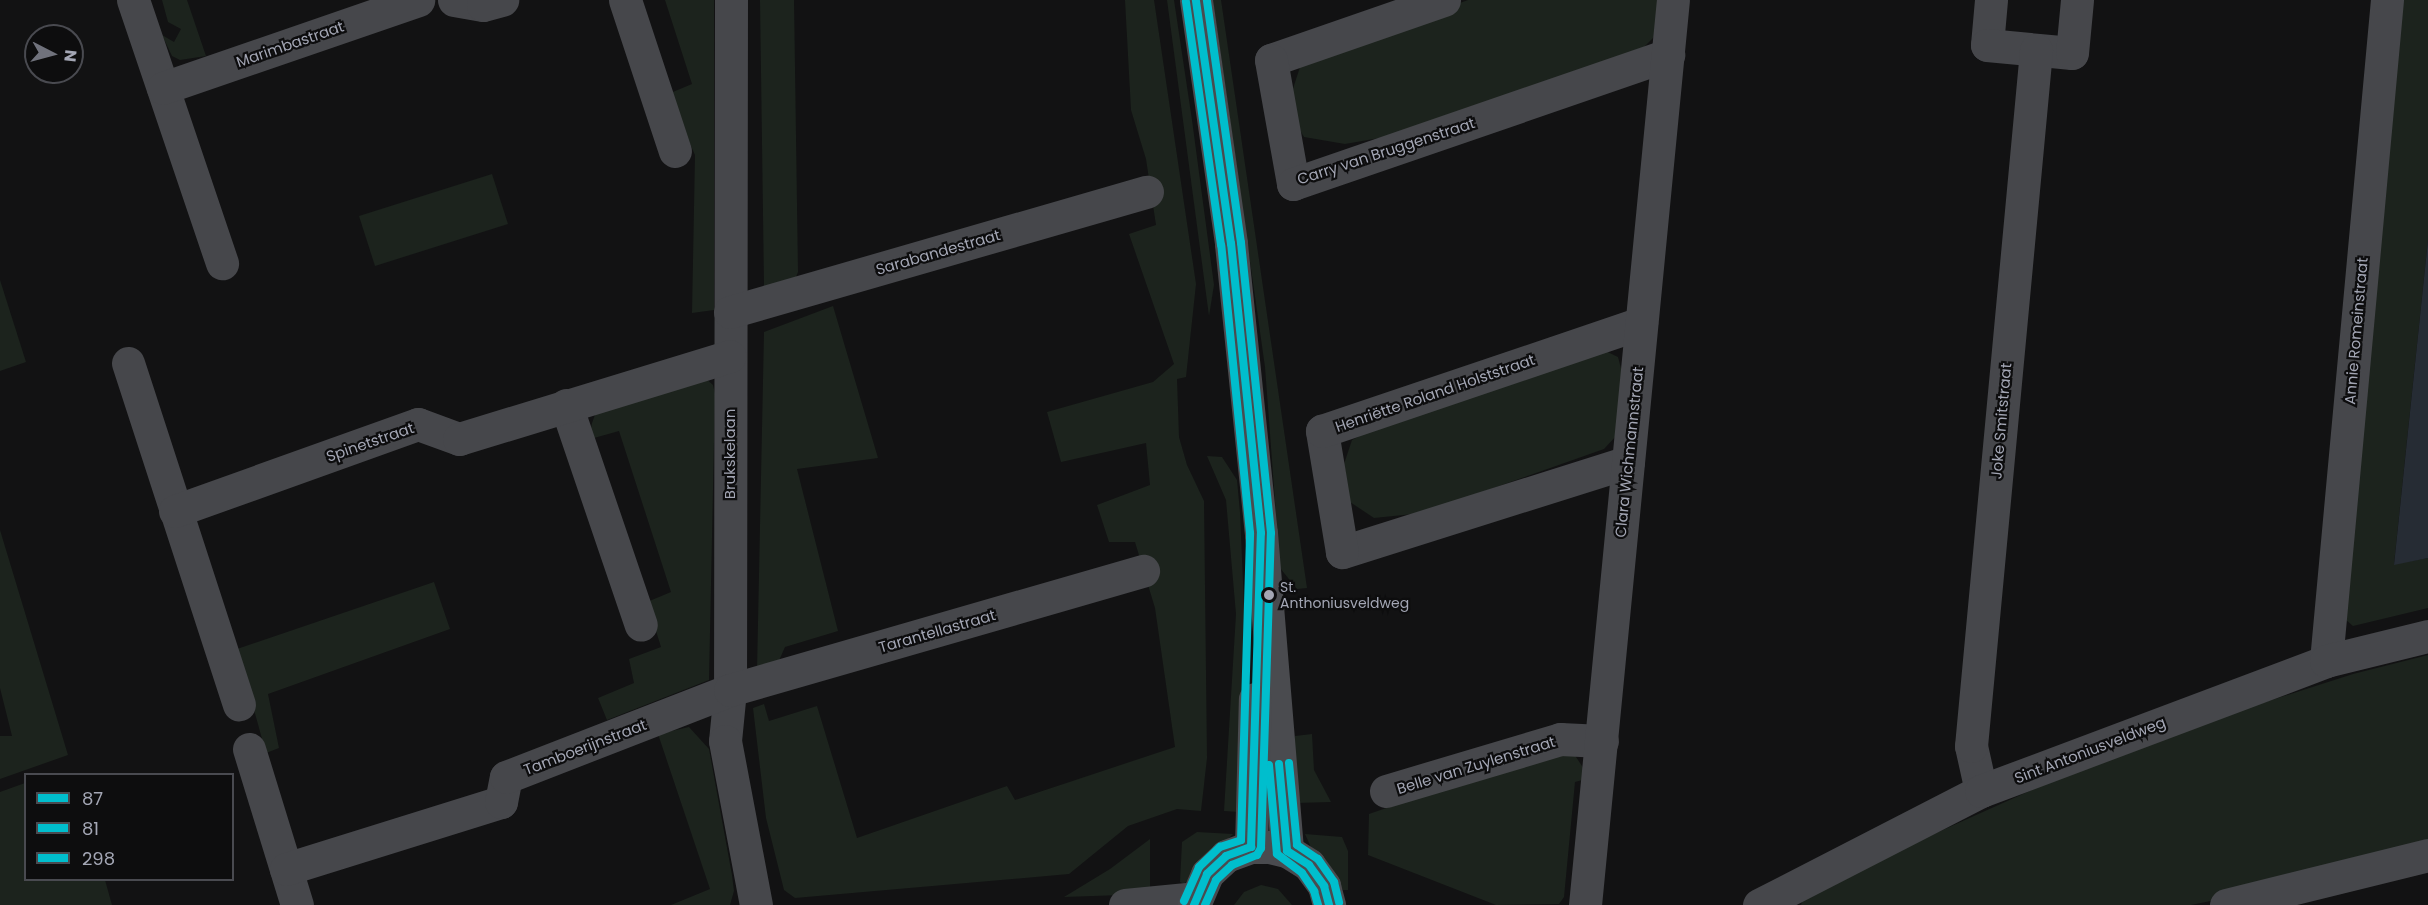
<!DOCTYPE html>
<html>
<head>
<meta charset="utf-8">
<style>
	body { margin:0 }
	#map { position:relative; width:2428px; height:905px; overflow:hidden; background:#121213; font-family:Poppins,sans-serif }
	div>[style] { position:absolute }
	.green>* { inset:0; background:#1c231d }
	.water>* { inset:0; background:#262c34 }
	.street>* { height:33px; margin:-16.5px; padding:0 16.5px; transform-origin:16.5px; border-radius:16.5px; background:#46474b }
	.secondary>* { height:33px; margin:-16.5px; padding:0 16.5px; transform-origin:16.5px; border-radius:16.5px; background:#4a4b4f }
	.bus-1>* { height:8px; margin:-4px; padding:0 4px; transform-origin:4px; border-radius:4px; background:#00becd }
	.bus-2>* { height:8px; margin:-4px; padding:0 4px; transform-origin:4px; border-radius:4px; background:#00becd }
	.bus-3>* { height:8px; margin:-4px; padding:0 4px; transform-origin:4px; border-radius:4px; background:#00becd }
	.dots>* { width:16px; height:16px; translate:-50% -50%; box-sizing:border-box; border:3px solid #0d0d0e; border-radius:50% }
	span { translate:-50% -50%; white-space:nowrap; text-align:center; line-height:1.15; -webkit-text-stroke:4.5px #0d0d0e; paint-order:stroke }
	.bus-label { font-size:14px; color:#a3a6b4 }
	.left { translate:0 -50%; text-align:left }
	.street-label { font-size:15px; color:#a3a6b4 }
	.legend { position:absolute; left:24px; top:773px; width:210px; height:108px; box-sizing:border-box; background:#0d0d0e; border:2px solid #494a50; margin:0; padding:8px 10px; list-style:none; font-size:18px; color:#a3a6b4 }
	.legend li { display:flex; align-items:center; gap:12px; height:30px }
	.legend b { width:30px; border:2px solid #494a50 }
	.north { position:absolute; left:24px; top:24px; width:60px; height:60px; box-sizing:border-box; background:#0d0d0e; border:2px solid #494a50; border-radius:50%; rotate:96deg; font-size:16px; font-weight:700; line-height:24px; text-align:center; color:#a3a6b4 }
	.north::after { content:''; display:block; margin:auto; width:21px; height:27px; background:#70727c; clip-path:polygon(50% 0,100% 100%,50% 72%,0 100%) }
</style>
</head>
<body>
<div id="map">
	<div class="green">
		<i style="clip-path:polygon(162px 0,187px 0,206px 56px,180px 60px,172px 56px,162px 35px,174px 42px,181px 29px,168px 22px)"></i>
		<i style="clip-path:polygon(665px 0,714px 0,714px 310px,692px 313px,695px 155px,668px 94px,692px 84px)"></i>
		<i style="clip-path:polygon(760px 0,794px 0,798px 272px,794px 282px,764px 286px)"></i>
		<i style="clip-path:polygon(1125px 0,1154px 0,1196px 284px,1186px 377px,1177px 379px,1179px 437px,1187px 465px,1204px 501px,1207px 758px,1201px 811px,1177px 809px,1128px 826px,1069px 874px,795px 898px,784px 890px,766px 818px,753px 708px,764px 704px,769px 721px,817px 706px,857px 838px,1007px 786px,1015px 800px,1175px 747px,1155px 608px,1135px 542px,1109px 542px,1097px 505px,1150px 485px,1146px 443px,1061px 462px,1047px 412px,1153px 382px,1174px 364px,1129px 234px,1156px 225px,1146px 159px,1131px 110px)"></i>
		<i style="clip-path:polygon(1167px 0,1174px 0,1192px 120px,1214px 285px,1209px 316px)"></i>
		<i style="clip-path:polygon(1213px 0,1221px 0,1307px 588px,1297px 589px,1280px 568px,1265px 367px)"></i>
		<i style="clip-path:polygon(1468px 0,1659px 0,1656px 35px,1642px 49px,1391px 136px,1345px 144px,1304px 137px,1294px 120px,1290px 98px,1300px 67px,1317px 56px)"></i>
		<i style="clip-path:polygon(2401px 0,2428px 0,2428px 240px,2394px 564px,2428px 558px,2428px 608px,2353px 626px,2346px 620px)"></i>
		<i style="clip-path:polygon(492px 174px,508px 224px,375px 266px,359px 216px)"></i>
		<i style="clip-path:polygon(0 280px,26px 362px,0 371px)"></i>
		<i style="clip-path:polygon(833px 306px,878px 458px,797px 469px,838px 631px,785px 647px,774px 672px,757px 671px,764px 332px)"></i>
		<i style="clip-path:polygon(1597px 347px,1618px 357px,1623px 376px,1617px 435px,1604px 449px,1423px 513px,1374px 518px,1350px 502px,1344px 464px,1352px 440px,1404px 413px)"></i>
		<i style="clip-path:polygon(704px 377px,713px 385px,715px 394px,709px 680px,607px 720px,598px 698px,634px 683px,629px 659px,661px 647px,647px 602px,671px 592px,619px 431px,594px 438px,590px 434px,592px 423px,596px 412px)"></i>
		<i style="clip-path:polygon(1207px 456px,1222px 457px,1237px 480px,1240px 512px,1245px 628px,1239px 812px,1224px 811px,1236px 614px,1226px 500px)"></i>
		<i style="clip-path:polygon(0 530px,68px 755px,0 779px,0 736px,12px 736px,0 688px)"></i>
		<i style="clip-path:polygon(434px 582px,450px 629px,268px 694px,279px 748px,266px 753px,237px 649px)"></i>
		<i style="clip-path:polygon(2428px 655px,2428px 845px,2260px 891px,2191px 905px,1801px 905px,1803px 898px,1856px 869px,2134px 744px,2353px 674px)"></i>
		<i style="clip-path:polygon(689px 727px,709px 749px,732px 875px,734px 891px,730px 905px,671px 905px,710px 889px,658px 734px)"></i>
		<i style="clip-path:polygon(1312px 734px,1314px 770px,1331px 802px,1296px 803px,1291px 765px,1295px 736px)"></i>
		<i style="clip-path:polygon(1557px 749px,1574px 754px,1584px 769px,1586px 779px,1575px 782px,1564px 897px,1559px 904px,1496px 905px,1368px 855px,1369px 814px)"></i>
		<i style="clip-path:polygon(25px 783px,26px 880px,105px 880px,112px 905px,0 905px,0 792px)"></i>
		<i style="clip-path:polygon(1197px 832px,1233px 834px,1184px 884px,1180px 882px,1182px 842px)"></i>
		<i style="clip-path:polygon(1305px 834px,1342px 837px,1348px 851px,1348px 890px,1343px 890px,1313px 852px)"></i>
		<i style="clip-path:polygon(1150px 839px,1150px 894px,1064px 897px,1110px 869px)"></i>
		<i style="clip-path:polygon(1261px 885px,1278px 889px,1292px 905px,1234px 905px,1244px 892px)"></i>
	</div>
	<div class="water">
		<i style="clip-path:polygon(2428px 240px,2428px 558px,2394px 565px)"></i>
	</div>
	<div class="street">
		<i style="left:133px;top:0;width:278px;rotate:71.3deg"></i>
		<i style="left:454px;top:0;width:29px;rotate:10deg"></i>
		<i style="left:483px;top:5px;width:20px;rotate:-15deg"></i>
		<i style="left:625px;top:0;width:159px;rotate:71.7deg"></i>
		<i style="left:731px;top:0;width:690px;rotate:90.08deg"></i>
		<i style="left:730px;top:690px;width:51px;rotate:95.6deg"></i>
		<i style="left:725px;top:741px;width:167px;rotate:79.3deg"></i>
		<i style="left:1444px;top:0;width:183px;rotate:160.9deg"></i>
		<i style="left:1271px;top:60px;width:126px;rotate:79.9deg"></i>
		<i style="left:1293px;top:184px;width:397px;rotate:-19deg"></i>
		<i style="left:1991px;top:0;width:45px;rotate:95.1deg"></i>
		<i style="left:1987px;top:45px;width:85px;rotate:5.4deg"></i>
		<i style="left:2072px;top:53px;width:53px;rotate:-84.6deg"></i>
		<i style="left:163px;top:88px;width:270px;rotate:-19deg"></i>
		<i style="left:730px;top:312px;width:434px;rotate:-16.1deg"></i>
		<i style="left:128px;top:363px;width:359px;rotate:72deg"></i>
		<i style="left:566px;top:405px;width:232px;rotate:71.2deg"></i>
		<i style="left:1628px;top:462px;width:300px;rotate:162.5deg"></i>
		<i style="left:1342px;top:552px;width:123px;rotate:-99.4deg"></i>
		<i style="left:1322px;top:431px;width:337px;rotate:-18.7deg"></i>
		<i style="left:175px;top:511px;width:258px;rotate:-19.7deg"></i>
		<i style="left:418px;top:424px;width:44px;rotate:20.1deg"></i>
		<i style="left:459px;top:439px;width:283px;rotate:-17deg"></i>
		<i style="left:2326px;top:661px;width:664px;rotate:-84.73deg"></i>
		<i style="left:249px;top:749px;width:163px;rotate:72.9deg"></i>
		<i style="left:1386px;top:791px;width:182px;rotate:-16.6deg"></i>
		<i style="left:1560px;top:739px;width:42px;rotate:2.7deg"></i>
		<i style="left:1981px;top:791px;width:46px;rotate:-102.5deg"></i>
		<i style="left:1971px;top:746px;width:699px;rotate:-84.66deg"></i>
		<i style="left:286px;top:869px;width:225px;rotate:-17.3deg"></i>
		<i style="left:501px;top:802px;width:25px;rotate:-79deg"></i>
		<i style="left:506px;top:777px;width:240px;rotate:-21.2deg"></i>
		<i style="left:730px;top:690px;width:430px;rotate:-16.1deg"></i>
		<i style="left:1125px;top:905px;width:70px;rotate:-5.7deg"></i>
		<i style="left:1585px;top:905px;width:909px;rotate:-84.45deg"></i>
		<i style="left:1759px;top:905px;width:250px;rotate:-27.2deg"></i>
		<i style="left:1981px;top:791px;width:369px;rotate:-20.6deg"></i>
		<i style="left:2326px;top:661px;width:105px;rotate:-13.8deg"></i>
		<i style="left:2226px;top:905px;width:208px;rotate:-13.9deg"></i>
	</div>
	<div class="secondary">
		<i style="left:1196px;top:0;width:246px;rotate:81.8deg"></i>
		<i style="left:1231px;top:244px;width:291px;rotate:84.1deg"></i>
		<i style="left:1261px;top:533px;width:319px;rotate:85.3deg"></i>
		<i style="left:1251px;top:847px;width:148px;rotate:-88.5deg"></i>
		<i style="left:1194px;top:905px;width:34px;rotate:-67deg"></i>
		<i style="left:1207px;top:874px;width:26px;rotate:-43deg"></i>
		<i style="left:1226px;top:856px;width:27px;rotate:-20deg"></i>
		<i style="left:1251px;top:847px;width:18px"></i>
		<i style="left:1269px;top:847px;width:18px;rotate:13deg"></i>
		<i style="left:1287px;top:851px;width:26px;rotate:32deg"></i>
		<i style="left:1309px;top:865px;width:26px;rotate:54deg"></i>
		<i style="left:1324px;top:886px;width:20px;rotate:75deg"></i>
	</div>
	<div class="bus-1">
		<i style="left:1279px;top:764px;width:87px;rotate:84.7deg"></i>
		<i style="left:1287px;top:851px;width:26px;rotate:32deg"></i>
		<i style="left:1309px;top:865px;width:26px;rotate:54deg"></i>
		<i style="left:1324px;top:886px;width:20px;rotate:75deg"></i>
		<i style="left:1194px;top:905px;width:34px;rotate:-67deg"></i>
		<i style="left:1207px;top:874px;width:26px;rotate:-43deg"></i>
		<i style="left:1226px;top:856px;width:27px;rotate:-20deg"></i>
		<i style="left:1251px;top:847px;width:314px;rotate:-88.2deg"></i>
		<i style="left:1261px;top:533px;width:291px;rotate:-95.9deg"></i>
		<i style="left:1231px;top:244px;width:246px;rotate:-98.2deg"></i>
	</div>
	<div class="bus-2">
		<i style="left:1269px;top:765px;width:89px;rotate:84.9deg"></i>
		<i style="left:1277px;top:854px;width:31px;rotate:37deg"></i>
		<i style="left:1302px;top:873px;width:22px;rotate:56deg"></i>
		<i style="left:1314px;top:891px;width:15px;rotate:74deg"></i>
		<i style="left:1205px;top:905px;width:27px;rotate:-66deg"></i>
		<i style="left:1216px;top:880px;width:22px;rotate:-43deg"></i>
		<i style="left:1232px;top:865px;width:27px;rotate:-22deg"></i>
		<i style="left:1257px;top:855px;width:8px;rotate:-60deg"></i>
		<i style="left:1261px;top:848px;width:315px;rotate:-88.2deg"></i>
		<i style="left:1271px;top:533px;width:292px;rotate:-95.9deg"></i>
		<i style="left:1241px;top:243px;width:245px;rotate:-98deg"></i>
	</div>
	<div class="bus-3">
		<i style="left:1289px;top:763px;width:82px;rotate:84.4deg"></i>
		<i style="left:1297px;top:845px;width:25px;rotate:34deg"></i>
		<i style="left:1318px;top:859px;width:28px;rotate:55deg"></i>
		<i style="left:1334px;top:882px;width:21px;rotate:76deg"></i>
		<i style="left:1184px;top:901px;width:37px;rotate:-66deg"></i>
		<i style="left:1199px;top:867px;width:29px;rotate:-44deg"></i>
		<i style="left:1220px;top:847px;width:22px;rotate:-18deg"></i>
		<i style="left:1241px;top:840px;width:307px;rotate:-88.3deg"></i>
		<i style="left:1250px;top:533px;width:289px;rotate:-95.7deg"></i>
		<i style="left:1221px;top:245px;width:246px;rotate:-98.2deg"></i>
	</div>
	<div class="dots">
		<i style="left:1269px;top:595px;background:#a3a6b4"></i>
	</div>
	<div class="bus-label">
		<span class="left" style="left:1280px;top:595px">St.<br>Anthoniusveldweg</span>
	</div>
	<div class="street-label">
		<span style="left:290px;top:44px;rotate:-19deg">Marimbastraat</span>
		<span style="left:1386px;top:151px;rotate:-18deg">Carry van Bruggenstraat</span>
		<span style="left:938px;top:252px;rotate:-16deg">Sarabandestraat</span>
		<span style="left:2356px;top:331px;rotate:-85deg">Annie Romeinstraat</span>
		<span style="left:1435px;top:393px;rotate:-19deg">Henriëtte Roland Holststraat</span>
		<span style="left:2001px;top:421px;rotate:-85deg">Joke Smitstraat</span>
		<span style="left:370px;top:442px;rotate:-19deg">Spinetstraat</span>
		<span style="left:1629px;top:452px;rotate:-84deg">Clara Wichmannstraat</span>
		<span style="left:730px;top:454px;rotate:-90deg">Brukskelaan</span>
		<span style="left:937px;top:631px;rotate:-16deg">Tarantellastraat</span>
		<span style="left:585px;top:747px;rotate:-21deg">Tamboerijnstraat</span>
		<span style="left:2090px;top:750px;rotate:-21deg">Sint Antoniusveldweg</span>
		<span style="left:1476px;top:765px;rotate:-17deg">Belle van Zuylenstraat</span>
	</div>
	<ul class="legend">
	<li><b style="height:8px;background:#00becd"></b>87</li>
	<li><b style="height:8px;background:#00becd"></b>81</li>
	<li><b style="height:8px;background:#00becd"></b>298</li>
	</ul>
	<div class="north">N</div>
</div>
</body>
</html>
